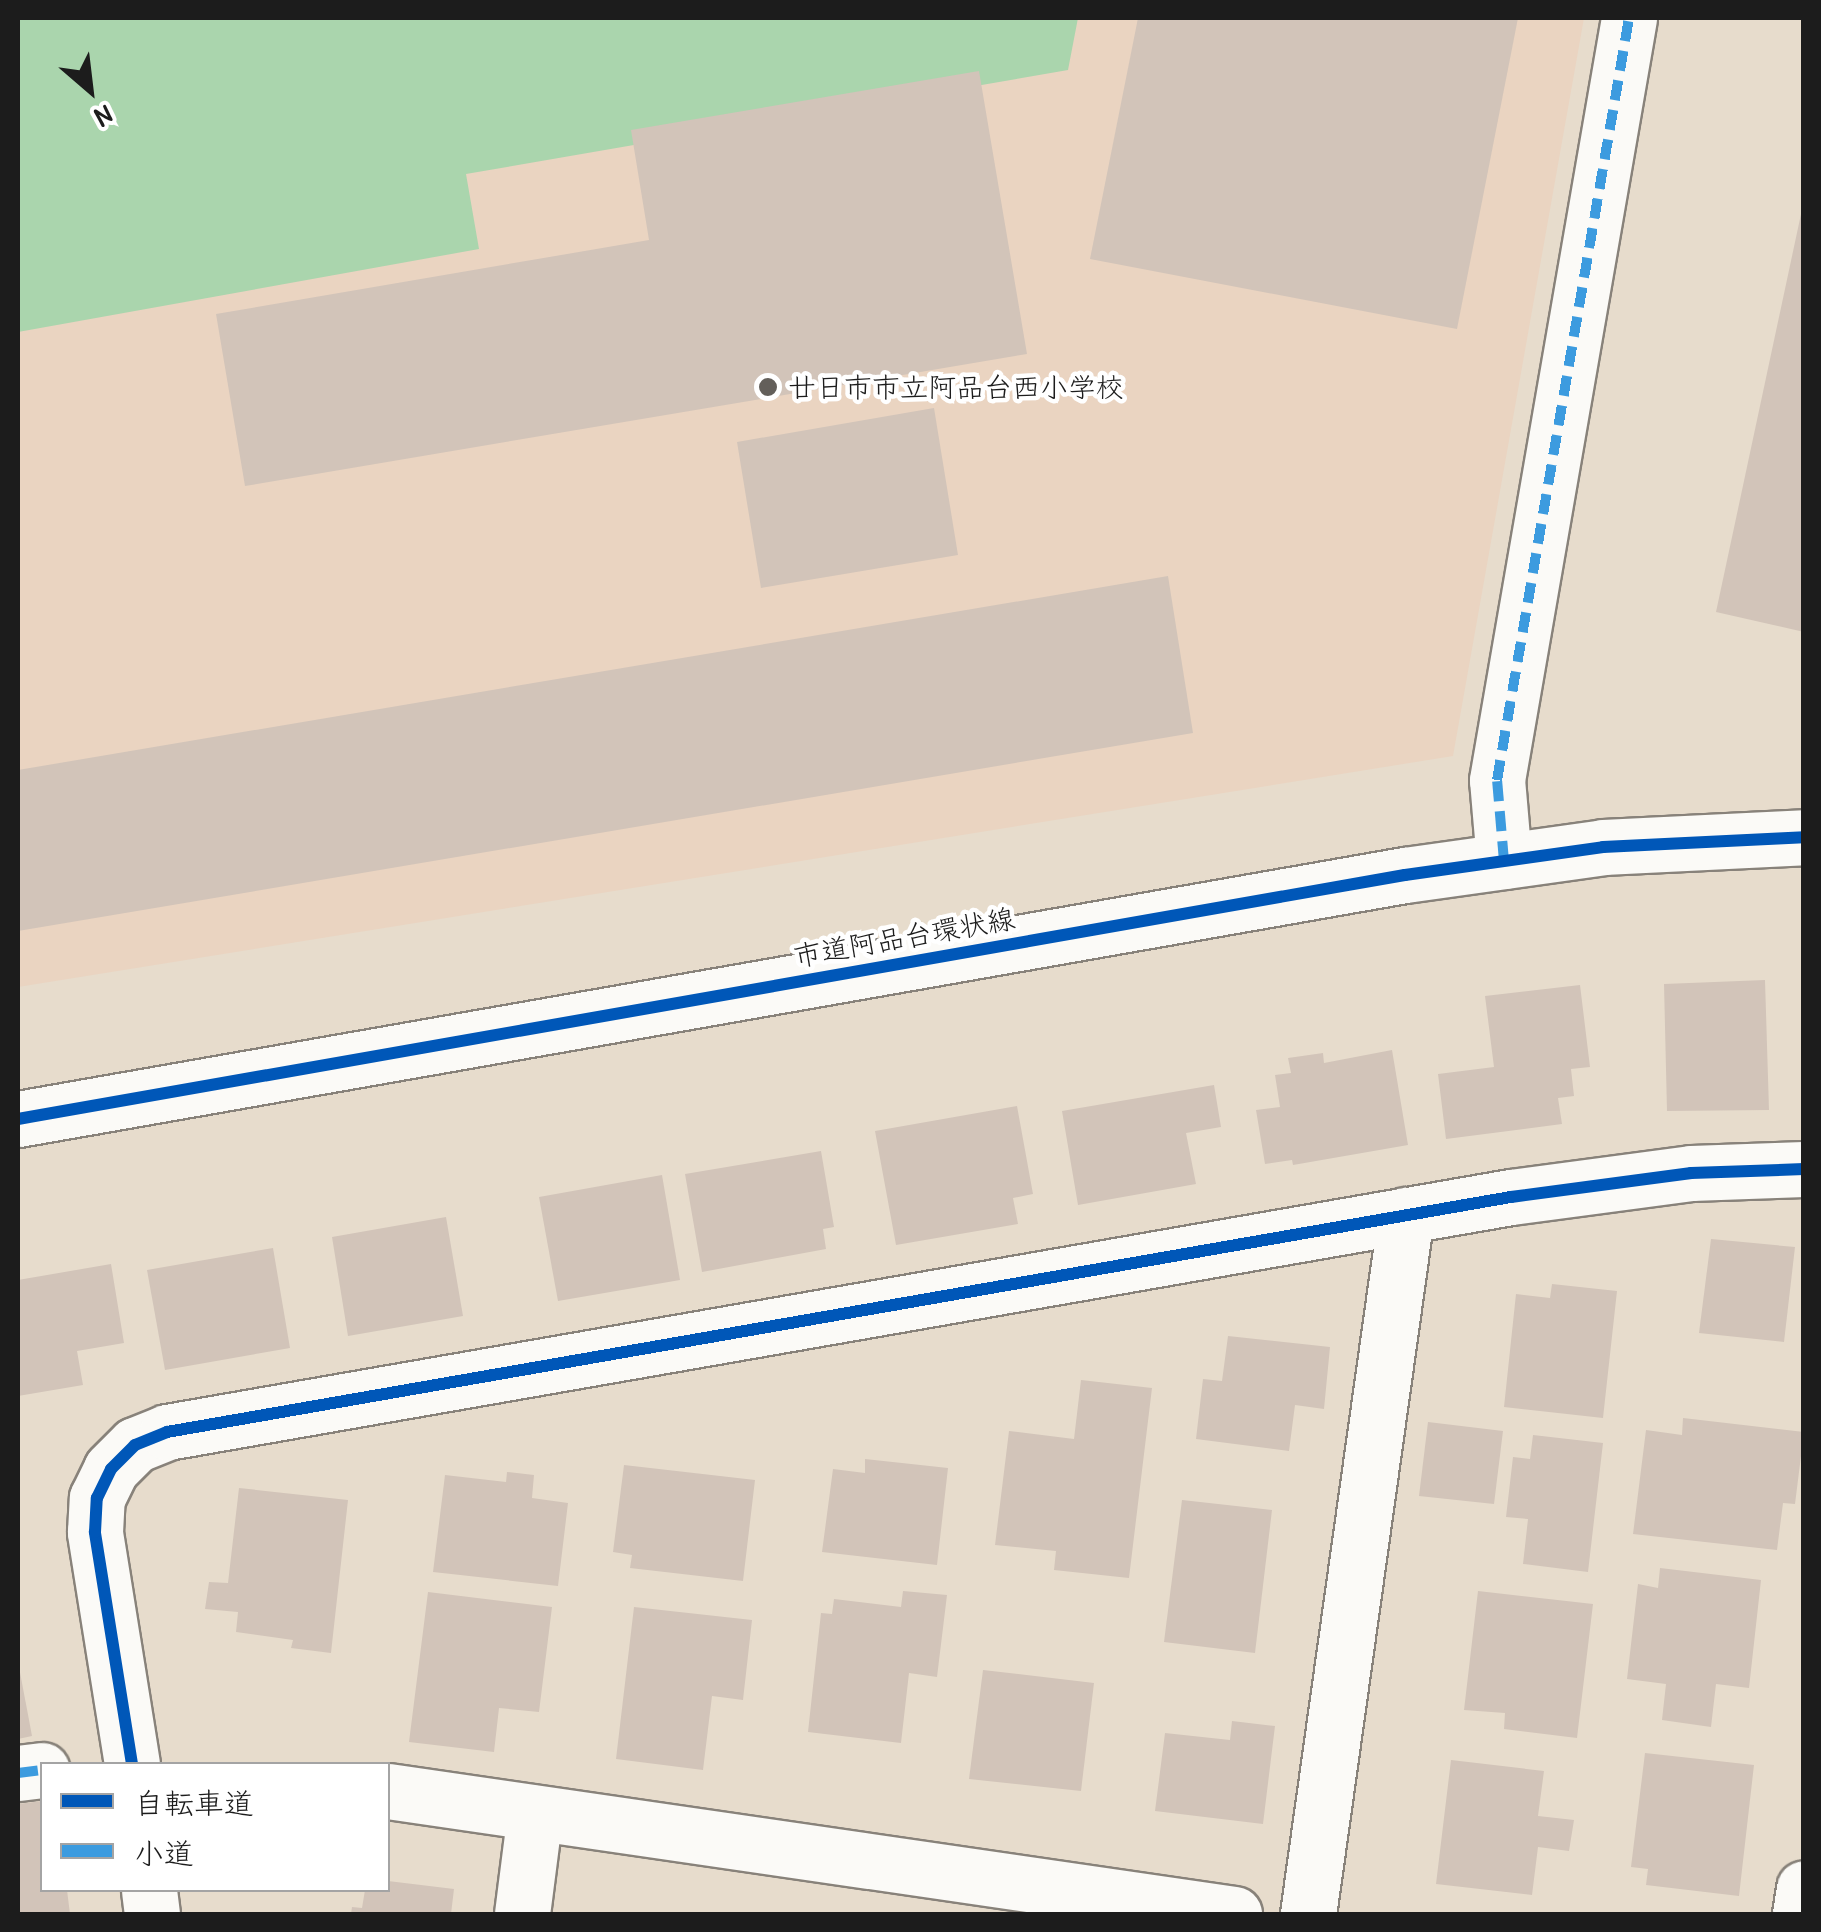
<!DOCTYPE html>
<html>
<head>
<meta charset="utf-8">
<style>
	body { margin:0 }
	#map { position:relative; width:1821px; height:1932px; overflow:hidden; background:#e7dccc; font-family:"Patrick Hand","Klee One",sans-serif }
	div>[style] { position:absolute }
	.built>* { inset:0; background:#ead4c1 }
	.green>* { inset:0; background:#aad5ad }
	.building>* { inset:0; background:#d2c4b9 }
	.roads { filter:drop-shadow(2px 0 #88827a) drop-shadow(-2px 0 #88827a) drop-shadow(0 2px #88827a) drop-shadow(0 -2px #88827a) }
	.pedestrian>* { height:55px; margin:-27.5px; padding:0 27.5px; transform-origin:27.5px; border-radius:27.5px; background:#fbfaf7 }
	.minor>* { height:55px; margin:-27.5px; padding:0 27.5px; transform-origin:27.5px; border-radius:27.5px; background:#fbfaf7 }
	.tertiary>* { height:55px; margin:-27.5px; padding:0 27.5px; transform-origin:27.5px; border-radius:27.5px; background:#fbfaf7 }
	.quiet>* { height:10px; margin-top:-5px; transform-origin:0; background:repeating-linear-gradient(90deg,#3c9bdf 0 20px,transparent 0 30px) }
	.cycleway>* { height:12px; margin:-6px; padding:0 6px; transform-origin:6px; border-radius:6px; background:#0057b8 }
	.dots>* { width:28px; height:28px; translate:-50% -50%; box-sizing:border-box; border:5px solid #fff; border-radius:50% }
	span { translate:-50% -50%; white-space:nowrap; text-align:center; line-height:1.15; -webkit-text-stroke:9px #fff; paint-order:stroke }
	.poi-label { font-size:28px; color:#1c1c1c }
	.left { translate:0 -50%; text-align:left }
	.street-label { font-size:28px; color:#1c1c1c }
	.frame { position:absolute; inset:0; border:20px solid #1c1c1c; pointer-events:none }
	.legend { position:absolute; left:40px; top:1762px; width:350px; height:130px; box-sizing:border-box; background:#fff; border:2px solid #a4a4a4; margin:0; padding:12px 18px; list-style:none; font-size:30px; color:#1c1c1c }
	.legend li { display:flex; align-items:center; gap:20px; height:50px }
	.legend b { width:50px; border:2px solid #a4a4a4 }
	.north { position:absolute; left:40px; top:40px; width:100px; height:100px; -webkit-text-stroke:8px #fff; paint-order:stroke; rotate:152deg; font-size:28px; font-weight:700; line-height:40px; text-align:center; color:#1c1c1c }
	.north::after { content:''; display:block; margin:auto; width:35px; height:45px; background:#1c1c1c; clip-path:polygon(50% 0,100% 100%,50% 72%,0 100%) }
</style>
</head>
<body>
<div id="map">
	<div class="built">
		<i style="clip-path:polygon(18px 18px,1584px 18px,1453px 756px,18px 987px)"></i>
	</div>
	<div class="green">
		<i style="clip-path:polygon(18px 18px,1078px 18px,1068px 70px,466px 174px,479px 249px,18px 332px)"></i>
	</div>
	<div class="building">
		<i style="clip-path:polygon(1138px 18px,1518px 18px,1457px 329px,1090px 259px)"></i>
		<i style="clip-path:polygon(979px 71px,1027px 354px,245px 486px,216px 314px,649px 240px,631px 130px)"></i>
		<i style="clip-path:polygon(1804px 200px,1804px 632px,1716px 612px)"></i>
		<i style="clip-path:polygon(934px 408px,958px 555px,761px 588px,737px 442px)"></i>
		<i style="clip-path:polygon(1168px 576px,1193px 733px,18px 931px,18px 770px)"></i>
		<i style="clip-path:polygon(1765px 980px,1769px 1110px,1667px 1111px,1664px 984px)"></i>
		<i style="clip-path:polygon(1580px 985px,1590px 1067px,1571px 1069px,1574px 1096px,1558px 1098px,1562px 1124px,1446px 1139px,1438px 1074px,1494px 1067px,1485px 996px)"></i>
		<i style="clip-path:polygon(1392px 1050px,1408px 1145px,1293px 1165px,1292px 1160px,1265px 1164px,1256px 1110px,1280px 1107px,1275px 1075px,1291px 1073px,1288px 1058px,1323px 1053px,1324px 1063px)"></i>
		<i style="clip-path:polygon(1214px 1085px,1221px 1127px,1186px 1133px,1196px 1184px,1078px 1205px,1062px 1111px)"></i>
		<i style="clip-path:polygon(1017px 1106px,1033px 1194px,1013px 1198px,1018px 1224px,896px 1245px,875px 1131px)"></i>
		<i style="clip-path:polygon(821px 1151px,834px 1227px,823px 1229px,826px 1249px,702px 1272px,685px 1174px)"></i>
		<i style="clip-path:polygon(662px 1175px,680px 1280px,558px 1301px,539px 1197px)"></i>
		<i style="clip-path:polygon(446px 1217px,463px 1316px,348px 1336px,332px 1237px)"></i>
		<i style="clip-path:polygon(1711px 1239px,1795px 1247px,1784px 1342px,1699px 1333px)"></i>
		<i style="clip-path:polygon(273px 1248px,290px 1348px,165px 1370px,147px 1270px)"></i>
		<i style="clip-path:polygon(111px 1264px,124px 1343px,77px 1351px,83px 1385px,18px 1396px,18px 1280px)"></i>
		<i style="clip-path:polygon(1552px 1284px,1617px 1291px,1603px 1418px,1504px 1407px,1516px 1294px,1550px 1298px)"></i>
		<i style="clip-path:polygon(1228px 1336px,1330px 1347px,1324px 1409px,1295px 1405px,1289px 1451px,1196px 1439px,1203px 1379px,1222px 1381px)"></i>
		<i style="clip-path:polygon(1081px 1380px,1152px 1388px,1129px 1578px,1054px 1570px,1056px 1551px,995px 1545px,1009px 1431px,1074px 1439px)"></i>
		<i style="clip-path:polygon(1683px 1418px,1804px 1432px,1795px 1504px,1783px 1503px,1777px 1550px,1633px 1534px,1646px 1430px,1682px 1435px)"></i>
		<i style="clip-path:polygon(1428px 1422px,1503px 1431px,1494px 1504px,1419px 1496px)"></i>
		<i style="clip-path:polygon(1533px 1435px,1603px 1443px,1588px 1572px,1523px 1564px,1528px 1519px,1506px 1517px,1513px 1457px,1530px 1459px)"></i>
		<i style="clip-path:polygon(865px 1459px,948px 1468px,937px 1565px,822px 1552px,833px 1469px,865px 1473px)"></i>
		<i style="clip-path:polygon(624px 1465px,755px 1480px,743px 1581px,630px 1568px,632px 1555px,613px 1552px)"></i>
		<i style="clip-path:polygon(507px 1472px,534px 1475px,532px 1498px,568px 1503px,558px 1586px,433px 1572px,445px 1475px,506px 1482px)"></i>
		<i style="clip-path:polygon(239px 1488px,348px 1500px,331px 1653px,291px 1648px,293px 1640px,236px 1632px,238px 1612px,205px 1609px,209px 1582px,228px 1583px)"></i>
		<i style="clip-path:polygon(1182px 1500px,1272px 1510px,1255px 1653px,1164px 1642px)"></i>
		<i style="clip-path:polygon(1660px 1568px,1761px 1580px,1749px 1688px,1716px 1684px,1711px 1727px,1662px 1720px,1666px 1684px,1627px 1679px,1638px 1584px,1658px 1588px)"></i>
		<i style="clip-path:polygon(903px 1591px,947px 1595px,937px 1677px,909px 1673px,901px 1743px,808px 1732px,821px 1613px,832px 1614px,834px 1599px,901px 1607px)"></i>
		<i style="clip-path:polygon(1478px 1591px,1593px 1604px,1577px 1738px,1504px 1729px,1505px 1713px,1464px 1710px)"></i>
		<i style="clip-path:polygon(428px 1592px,552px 1607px,539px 1712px,499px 1708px,494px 1752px,409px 1742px)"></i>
		<i style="clip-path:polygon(634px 1607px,752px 1620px,743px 1700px,712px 1696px,703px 1770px,616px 1759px)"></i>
		<i style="clip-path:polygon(19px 1667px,32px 1736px,18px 1739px,18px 1668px)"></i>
		<i style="clip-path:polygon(983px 1670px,1094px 1683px,1081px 1791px,969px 1779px)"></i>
		<i style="clip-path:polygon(1232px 1721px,1275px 1726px,1263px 1824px,1155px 1811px,1165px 1733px,1230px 1740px)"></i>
		<i style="clip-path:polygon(1645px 1753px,1754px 1765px,1739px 1896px,1646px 1885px,1648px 1869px,1631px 1867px)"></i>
		<i style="clip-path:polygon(1451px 1760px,1544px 1771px,1538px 1816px,1574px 1820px,1569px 1851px,1538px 1847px,1532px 1895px,1436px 1884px)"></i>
		<i style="clip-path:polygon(42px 1801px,42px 1890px,67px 1890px,70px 1914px,18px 1914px,18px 1804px)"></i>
		<i style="clip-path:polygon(388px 1881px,454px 1889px,451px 1914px,351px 1914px,352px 1907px,362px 1908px,365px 1890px,388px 1890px)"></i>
	</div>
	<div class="roads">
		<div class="pedestrian">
			<i style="left:1504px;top:861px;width:81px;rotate:-94.9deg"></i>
			<i style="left:1497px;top:780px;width:773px;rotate:-80.17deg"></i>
			<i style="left:18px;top:1773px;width:24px;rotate:-7deg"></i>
		</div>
		<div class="minor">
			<i style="left:388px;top:1791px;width:855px;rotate:8.27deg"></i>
			<i style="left:522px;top:1914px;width:102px;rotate:-82.7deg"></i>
			<i style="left:1308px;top:1914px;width:706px;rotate:-82.02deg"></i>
		</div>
		<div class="tertiary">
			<i style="left:18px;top:1119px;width:1408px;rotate:-9.98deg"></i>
			<i style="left:1405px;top:875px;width:200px;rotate:-8deg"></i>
			<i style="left:1603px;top:847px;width:201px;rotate:-2.8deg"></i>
			<i style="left:132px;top:1764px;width:235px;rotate:-99.1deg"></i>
			<i style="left:95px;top:1532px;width:34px;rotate:-87deg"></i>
			<i style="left:97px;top:1498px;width:32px;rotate:-64deg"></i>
			<i style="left:111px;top:1469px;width:34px;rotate:-45deg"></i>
			<i style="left:135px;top:1445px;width:35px;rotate:-22deg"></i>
			<i style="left:167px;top:1432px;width:1364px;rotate:-9.92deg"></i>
			<i style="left:1511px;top:1197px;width:182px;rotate:-7.6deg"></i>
			<i style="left:1691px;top:1173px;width:113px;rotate:-2deg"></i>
			<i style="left:149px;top:1890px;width:24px;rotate:83deg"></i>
			<i style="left:1800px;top:1914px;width:26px;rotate:-81deg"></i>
		</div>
	</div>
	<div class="quiet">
		<i style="left:1504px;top:861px;width:81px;rotate:-94.9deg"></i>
		<i style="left:1497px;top:780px;width:773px;rotate:-80.17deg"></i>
		<i style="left:18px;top:1773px;width:24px;rotate:-7deg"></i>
	</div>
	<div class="cycleway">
		<i style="left:18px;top:1119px;width:1408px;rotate:-9.98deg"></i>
		<i style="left:1405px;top:875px;width:200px;rotate:-8deg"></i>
		<i style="left:1603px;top:847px;width:201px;rotate:-2.8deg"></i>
		<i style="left:132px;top:1764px;width:235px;rotate:-99.1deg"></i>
		<i style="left:95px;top:1532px;width:34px;rotate:-87deg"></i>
		<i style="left:97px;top:1498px;width:32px;rotate:-64deg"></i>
		<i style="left:111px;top:1469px;width:34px;rotate:-45deg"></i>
		<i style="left:135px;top:1445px;width:35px;rotate:-22deg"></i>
		<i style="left:167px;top:1432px;width:1364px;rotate:-9.92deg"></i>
		<i style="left:1511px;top:1197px;width:182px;rotate:-7.6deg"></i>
		<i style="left:1691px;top:1173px;width:113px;rotate:-2deg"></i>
	</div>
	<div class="dots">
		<i style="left:768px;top:387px;background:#635f5a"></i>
	</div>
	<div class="poi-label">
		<span class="left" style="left:788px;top:387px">廿日市市立阿品台西小学校</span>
	</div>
	<div class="street-label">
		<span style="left:904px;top:937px;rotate:-10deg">市道阿品台環状線</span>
	</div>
	<div class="frame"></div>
	<ul class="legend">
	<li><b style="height:12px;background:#0057b8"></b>自転車道</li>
	<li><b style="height:12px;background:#3c9bdf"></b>小道</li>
	</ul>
	<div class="north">N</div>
</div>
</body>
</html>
